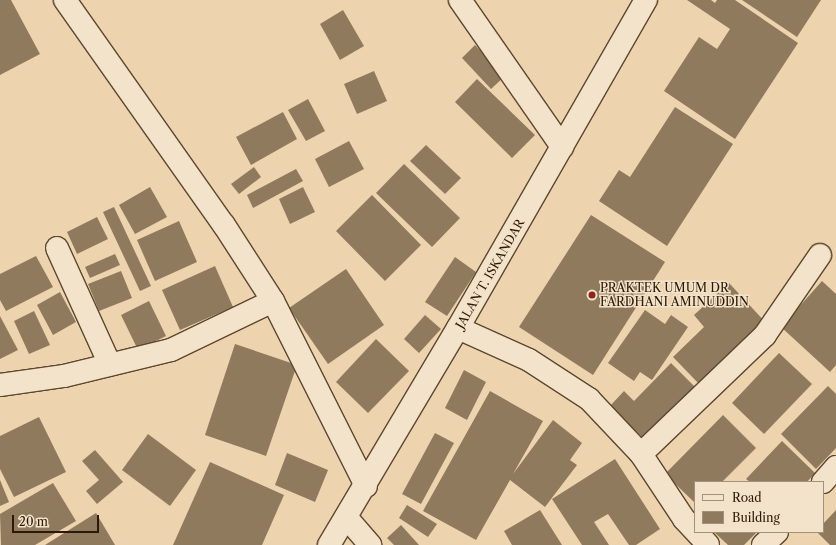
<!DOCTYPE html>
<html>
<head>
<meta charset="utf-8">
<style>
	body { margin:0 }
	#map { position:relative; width:836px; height:545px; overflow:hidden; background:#edd4ae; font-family:"Libre Caslon Text",serif }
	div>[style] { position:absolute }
	.building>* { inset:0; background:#907a5d }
	.roads { filter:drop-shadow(1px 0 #5c482f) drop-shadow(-1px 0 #5c482f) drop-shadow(0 1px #5c482f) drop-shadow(0 -1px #5c482f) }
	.street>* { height:22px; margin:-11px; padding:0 11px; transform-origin:11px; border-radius:11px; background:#f3e3ca }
	.secondary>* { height:22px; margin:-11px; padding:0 11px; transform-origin:11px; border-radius:11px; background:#f3e3ca }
	.dots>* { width:11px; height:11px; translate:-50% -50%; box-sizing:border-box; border:2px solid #f3e3ca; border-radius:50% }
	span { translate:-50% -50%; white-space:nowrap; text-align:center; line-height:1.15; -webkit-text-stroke:3px #f3e3ca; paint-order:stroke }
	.street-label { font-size:12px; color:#2b1905 }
	.poi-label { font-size:12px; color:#2b1905 }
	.left { translate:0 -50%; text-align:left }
	.legend { position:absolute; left:694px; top:481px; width:130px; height:52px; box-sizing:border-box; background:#f3e3ca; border:1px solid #a3927b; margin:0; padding:5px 7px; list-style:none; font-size:12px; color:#2b1905 }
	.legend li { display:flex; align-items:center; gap:8px; height:20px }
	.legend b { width:20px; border:1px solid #a3927b }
	.scale { position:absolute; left:12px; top:515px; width:87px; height:18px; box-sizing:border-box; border:2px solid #2b1905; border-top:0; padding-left:5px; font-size:12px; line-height:14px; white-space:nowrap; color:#2b1905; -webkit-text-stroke:3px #f3e3ca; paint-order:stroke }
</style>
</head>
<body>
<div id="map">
	<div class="building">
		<i style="clip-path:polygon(0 0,11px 0,40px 54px,0 75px)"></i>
		<i style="clip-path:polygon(687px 0,711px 0,715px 3px,717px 0,735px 0,798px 43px,735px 139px,664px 91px,699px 37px,717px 49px,730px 29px)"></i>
		<i style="clip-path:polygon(742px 0,821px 0,797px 37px)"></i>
		<i style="clip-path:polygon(343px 10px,364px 46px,340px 60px,320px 24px)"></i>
		<i style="clip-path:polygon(475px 45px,505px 76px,491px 89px,462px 58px)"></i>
		<i style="clip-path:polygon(374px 71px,387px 101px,357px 114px,344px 84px)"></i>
		<i style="clip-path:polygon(477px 79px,535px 135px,512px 158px,455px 102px)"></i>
		<i style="clip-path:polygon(308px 99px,325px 131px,306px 141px,288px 110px)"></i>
		<i style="clip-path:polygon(675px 107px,733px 144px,667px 246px,599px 201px,619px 170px,630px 177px)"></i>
		<i style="clip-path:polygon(283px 112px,297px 139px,251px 165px,236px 137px)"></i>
		<i style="clip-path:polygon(349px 141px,364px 169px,329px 187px,315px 159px)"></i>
		<i style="clip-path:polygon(426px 145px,461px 178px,445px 194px,410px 161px)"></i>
		<i style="clip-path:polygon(404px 164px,460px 218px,432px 247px,376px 193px)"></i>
		<i style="clip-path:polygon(254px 167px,261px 177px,239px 194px,231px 184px)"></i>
		<i style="clip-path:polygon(296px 169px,303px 181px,253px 208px,247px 195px)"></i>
		<i style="clip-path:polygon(150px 187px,167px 217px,135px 234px,119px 205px)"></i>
		<i style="clip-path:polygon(303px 187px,315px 212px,290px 224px,279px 199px)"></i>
		<i style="clip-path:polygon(372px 195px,421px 245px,385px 281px,336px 231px)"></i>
		<i style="clip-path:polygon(114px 207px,151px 286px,140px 291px,103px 212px)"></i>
		<i style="clip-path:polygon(591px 215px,665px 262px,593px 375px,519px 327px)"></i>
		<i style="clip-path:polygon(97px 217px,108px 239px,77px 254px,67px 232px)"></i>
		<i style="clip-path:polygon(179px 221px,197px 262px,155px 281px,137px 240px)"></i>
		<i style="clip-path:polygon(115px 254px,120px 265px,90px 278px,85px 267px)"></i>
		<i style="clip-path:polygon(36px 256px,53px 287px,6px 311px,0 300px,0 274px)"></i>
		<i style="clip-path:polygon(455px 257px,476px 272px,447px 316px,425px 302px)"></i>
		<i style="clip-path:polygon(215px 266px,233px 307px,180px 330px,162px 290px)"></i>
		<i style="clip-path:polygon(346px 269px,384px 325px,328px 364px,289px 308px)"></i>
		<i style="clip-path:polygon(121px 271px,132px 298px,99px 311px,88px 284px)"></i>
		<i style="clip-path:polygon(822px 281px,836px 294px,836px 365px,830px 372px,781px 327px)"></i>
		<i style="clip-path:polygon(729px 283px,767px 324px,701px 386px,673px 357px,704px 327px,694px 315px)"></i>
		<i style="clip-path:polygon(60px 292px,76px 322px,53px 335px,37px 305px)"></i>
		<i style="clip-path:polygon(149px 301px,166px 336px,138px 350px,121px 315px)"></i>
		<i style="clip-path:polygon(645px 310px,665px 324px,671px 315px,688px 327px,652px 380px,640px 372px,634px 381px,608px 363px)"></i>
		<i style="clip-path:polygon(34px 311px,50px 345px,29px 354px,14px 321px)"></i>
		<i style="clip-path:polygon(425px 315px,441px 329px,419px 353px,404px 339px)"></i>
		<i style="clip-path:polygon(0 316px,18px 350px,0 359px)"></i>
		<i style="clip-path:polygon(376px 339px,409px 371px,368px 413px,336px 382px)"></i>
		<i style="clip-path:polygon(235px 344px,297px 365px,266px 456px,205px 435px)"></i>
		<i style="clip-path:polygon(779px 353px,812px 384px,764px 434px,732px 403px)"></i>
		<i style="clip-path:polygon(671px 363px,698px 390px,648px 443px,610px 406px,624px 391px,634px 401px)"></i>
		<i style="clip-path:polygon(464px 370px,486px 382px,467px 420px,445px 408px)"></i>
		<i style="clip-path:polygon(828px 386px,836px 394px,836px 448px,816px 469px,781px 434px)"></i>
		<i style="clip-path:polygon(490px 391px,543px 421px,513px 474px,553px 420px,582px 443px,570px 460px,577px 465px,545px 507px,510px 480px,476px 540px,423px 511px)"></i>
		<i style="clip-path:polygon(723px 415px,756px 448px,722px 482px,695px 482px,695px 503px,665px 474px)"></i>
		<i style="clip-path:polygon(39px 417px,66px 472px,14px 497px,0 469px,0 436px)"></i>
		<i style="clip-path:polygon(435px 433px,454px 443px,421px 504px,402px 494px)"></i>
		<i style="clip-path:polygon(148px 434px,196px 470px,170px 506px,122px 470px)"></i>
		<i style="clip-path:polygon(782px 441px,815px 473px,807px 482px,750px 482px,746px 479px)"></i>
		<i style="clip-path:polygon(95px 450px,123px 482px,97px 504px,86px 491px,99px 480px,82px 461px)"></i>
		<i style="clip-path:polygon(287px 453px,328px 470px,315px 502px,275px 485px)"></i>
		<i style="clip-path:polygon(615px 459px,660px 529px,636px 545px,629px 545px,608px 514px,594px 522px,609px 545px,582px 545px,552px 499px)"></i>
		<i style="clip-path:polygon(210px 462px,284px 495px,262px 545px,173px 545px)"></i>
		<i style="clip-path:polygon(0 480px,9px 502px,0 506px)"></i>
		<i style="clip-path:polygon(53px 483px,76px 521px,35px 545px,1px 545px,0 514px)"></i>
		<i style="clip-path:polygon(407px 505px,437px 524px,428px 537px,399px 518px)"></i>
		<i style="clip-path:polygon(540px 510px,562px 545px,512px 545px,504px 531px)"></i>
		<i style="clip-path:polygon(836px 510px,836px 545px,830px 545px,817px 532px,823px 532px,823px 524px)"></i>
		<i style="clip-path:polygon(96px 513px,115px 545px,45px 545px)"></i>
		<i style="clip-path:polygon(401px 525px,419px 545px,394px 545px,387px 538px)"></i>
		<i style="clip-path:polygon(714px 532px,757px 532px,744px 545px,728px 545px)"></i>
	</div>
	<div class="roads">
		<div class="street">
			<i style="left:65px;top:0;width:276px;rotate:54.8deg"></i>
			<i style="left:224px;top:225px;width:90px;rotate:57.2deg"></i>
			<i style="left:273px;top:301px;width:207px;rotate:63.3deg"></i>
			<i style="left:460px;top:0;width:179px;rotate:55.2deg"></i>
			<i style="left:57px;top:248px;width:128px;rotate:65.6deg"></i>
			<i style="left:458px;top:328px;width:78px;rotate:24.3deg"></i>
			<i style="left:529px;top:360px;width:72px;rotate:33deg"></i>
			<i style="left:589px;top:399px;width:76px;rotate:46.6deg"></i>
			<i style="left:641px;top:454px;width:78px;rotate:56.5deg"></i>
			<i style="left:684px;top:519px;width:35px;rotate:47deg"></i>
			<i style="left:0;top:385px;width:65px;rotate:-8deg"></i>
			<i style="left:64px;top:376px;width:110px;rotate:-13.7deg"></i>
			<i style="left:171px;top:350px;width:113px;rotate:-25.7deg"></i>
			<i style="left:641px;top:454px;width:172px;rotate:-43.8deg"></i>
			<i style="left:765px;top:335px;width:97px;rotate:-55.5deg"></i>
			<i style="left:823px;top:482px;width:20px;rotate:-49deg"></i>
			<i style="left:346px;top:517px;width:37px;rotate:49deg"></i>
			<i style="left:763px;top:545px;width:19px;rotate:-43deg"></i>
		</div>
		<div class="secondary">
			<i style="left:329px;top:545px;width:252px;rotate:-59.3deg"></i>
			<i style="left:458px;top:328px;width:378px;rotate:-60.2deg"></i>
		</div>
	</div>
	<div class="dots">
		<i style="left:592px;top:295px;background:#8f2418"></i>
	</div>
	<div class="street-label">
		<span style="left:490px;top:274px;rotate:-60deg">JALAN T. ISKANDAR</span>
	</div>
	<div class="poi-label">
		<span class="left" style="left:600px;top:295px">PRAKTEK UMUM DR<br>FARDHANI AMINUDDIN</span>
	</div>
	<ul class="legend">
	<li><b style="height:5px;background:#f3e3ca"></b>Road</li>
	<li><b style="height:11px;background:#907a5d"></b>Building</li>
	</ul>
	<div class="scale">20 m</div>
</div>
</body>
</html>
